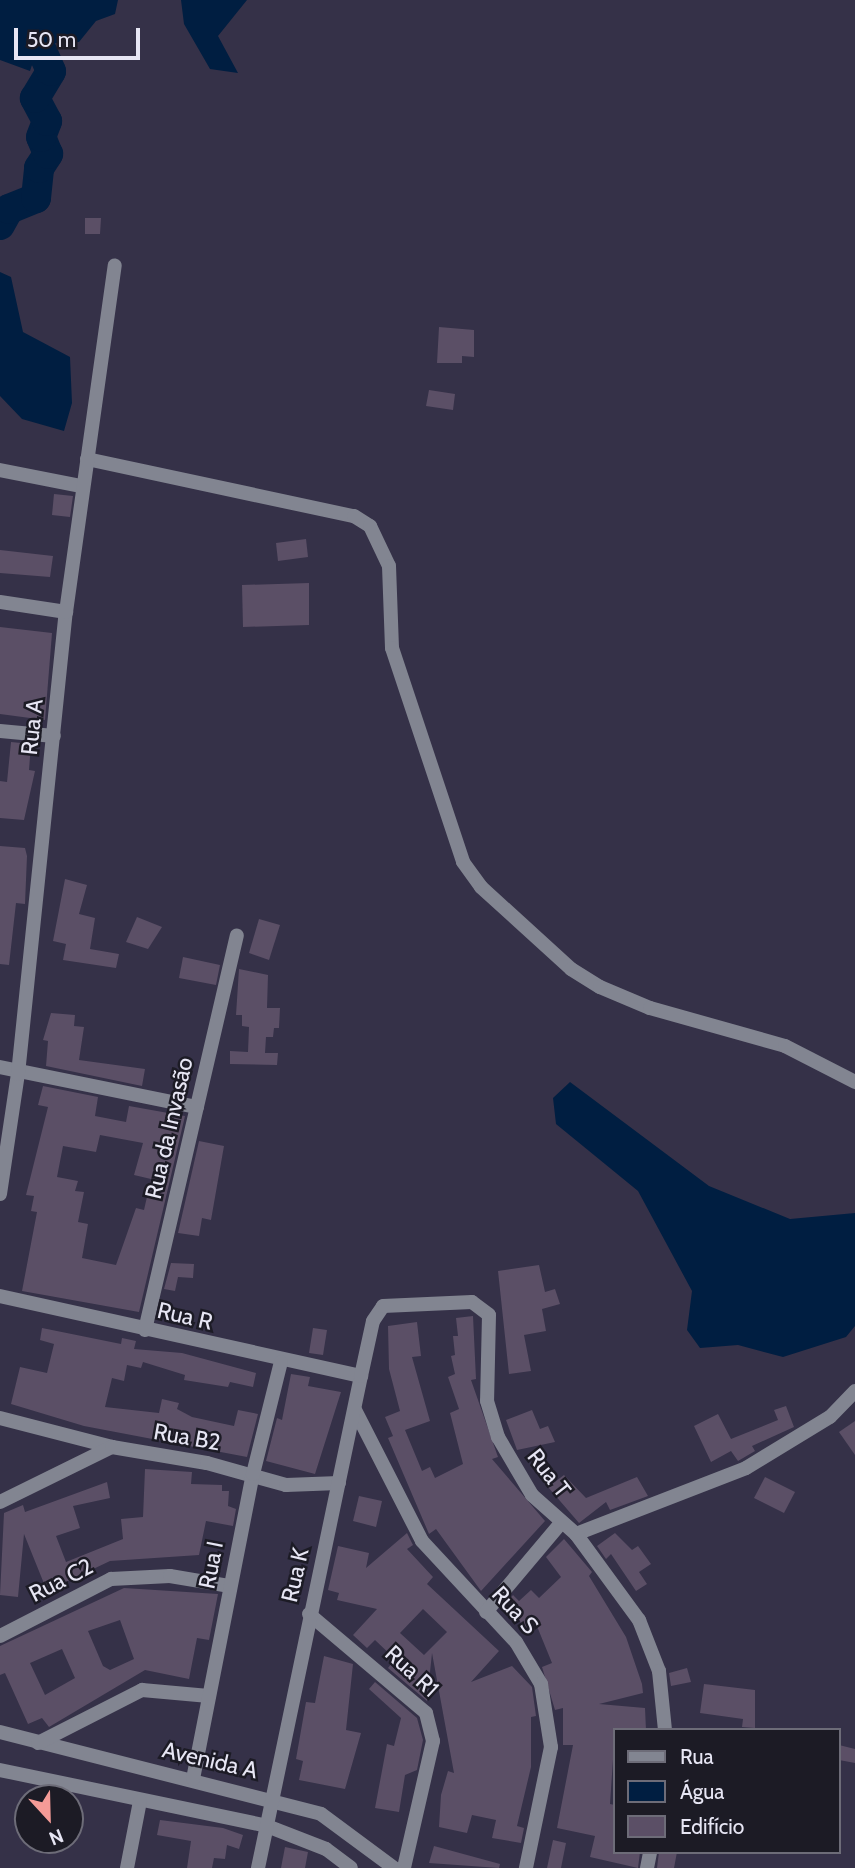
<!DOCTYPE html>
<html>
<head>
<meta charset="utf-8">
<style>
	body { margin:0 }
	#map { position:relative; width:855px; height:1868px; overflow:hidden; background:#353148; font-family:Cabin,sans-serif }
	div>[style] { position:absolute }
	.water>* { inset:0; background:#001e41 }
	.river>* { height:30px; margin:-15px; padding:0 15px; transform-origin:15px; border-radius:15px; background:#001e41 }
	.building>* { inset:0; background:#5b4f66 }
	.minor>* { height:14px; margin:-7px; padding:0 7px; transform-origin:7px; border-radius:7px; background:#828591 }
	span { translate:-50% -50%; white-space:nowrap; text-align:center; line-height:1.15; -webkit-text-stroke:5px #1c1b25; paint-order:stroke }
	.street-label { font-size:23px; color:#e7e6f4 }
	.legend { position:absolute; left:613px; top:1728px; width:228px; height:126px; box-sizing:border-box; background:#1c1b25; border:2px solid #6d6c78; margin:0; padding:9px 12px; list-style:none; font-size:21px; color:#e7e6f4 }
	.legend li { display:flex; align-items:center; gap:14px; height:35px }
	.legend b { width:35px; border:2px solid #6d6c78 }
	.north { position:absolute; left:14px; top:1784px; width:70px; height:70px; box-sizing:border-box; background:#1c1b25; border:2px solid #6d6c78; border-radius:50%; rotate:158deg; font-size:19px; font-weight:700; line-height:28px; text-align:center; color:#e7e6f4 }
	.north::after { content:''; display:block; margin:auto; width:24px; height:32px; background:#f59b97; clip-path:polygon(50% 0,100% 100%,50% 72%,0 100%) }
	.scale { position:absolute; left:14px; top:28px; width:126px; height:32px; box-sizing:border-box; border:4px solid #e7e6f4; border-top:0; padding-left:9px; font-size:21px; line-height:24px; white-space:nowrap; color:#e7e6f4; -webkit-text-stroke:5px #1c1b25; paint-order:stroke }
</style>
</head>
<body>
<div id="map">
	<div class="water">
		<i style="clip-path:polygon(0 0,118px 0,115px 14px,96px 21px,79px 42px,39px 44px,30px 71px,0 60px)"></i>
		<i style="clip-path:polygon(181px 0,247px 0,218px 36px,238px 73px,210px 69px,184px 24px)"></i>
		<i style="clip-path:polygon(0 272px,11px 277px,23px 332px,70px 357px,72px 403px,64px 431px,22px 419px,0 396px)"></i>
		<i style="clip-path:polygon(570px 1082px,709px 1186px,790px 1219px,855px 1213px,855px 1326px,846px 1337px,783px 1357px,738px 1345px,700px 1348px,687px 1330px,692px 1291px,638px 1191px,556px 1124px,553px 1098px)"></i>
	</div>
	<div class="river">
		<i style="left:0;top:225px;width:18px;rotate:-61deg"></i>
		<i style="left:9px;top:209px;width:29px;rotate:-22deg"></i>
		<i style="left:36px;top:198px;width:30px;rotate:-84deg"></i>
		<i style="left:39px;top:168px;width:17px;rotate:-57deg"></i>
		<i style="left:48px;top:154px;width:18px;rotate:-112deg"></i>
		<i style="left:41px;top:137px;width:17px;rotate:-69deg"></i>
		<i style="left:47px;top:121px;width:26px;rotate:-118deg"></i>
		<i style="left:35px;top:98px;width:31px;rotate:-59deg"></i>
		<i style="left:51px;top:71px;width:30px;rotate:-114deg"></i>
	</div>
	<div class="building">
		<i style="clip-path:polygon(85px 218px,101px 218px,100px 234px,85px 234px)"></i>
		<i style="clip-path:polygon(439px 327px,474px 330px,474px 357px,462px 356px,462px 363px,437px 363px)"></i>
		<i style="clip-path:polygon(429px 390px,455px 394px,453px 410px,426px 406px)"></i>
		<i style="clip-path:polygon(54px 494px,73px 496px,70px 517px,52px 515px)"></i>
		<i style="clip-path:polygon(306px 539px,308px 557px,278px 561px,276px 543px)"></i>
		<i style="clip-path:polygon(0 550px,53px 556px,50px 577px,0 573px)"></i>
		<i style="clip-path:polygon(309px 583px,309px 625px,243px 627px,242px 585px)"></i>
		<i style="clip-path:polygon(0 627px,52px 633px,45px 720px,0 714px)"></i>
		<i style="clip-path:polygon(11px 742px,31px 744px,29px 770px,35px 771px,24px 820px,0 818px,0 781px,7px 782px)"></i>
		<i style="clip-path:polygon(0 846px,25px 848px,27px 856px,25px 904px,16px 903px,9px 965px,0 964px)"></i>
		<i style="clip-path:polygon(65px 879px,87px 885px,79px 914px,95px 918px,90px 949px,119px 954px,116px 968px,63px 960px,66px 944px,53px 941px)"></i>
		<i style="clip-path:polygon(137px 917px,162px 927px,148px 949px,126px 942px)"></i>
		<i style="clip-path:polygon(259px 919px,280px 925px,269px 960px,249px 953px)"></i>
		<i style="clip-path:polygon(183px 957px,220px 965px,216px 985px,179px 978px)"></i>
		<i style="clip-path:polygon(239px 969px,268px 975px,267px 1008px,280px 1008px,279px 1028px,274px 1028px,273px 1037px,266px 1037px,265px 1053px,278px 1053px,277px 1065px,230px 1064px,230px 1051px,248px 1052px,249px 1027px,242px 1026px,242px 1015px,236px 1015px)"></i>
		<i style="clip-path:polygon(51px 1013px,75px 1015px,74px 1026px,84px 1027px,79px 1060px,145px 1069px,142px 1086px,46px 1066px,48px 1041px,43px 1040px)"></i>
		<i style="clip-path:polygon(evenodd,43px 1086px,98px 1097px,95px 1116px,126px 1122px,129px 1106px,185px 1116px,139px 1312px,22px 1291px,37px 1212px,31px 1211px,34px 1196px,26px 1195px,48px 1107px,38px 1105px,43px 1086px,100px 1135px,143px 1143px,134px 1175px,151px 1179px,144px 1210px,136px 1208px,116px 1265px,82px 1258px,88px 1224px,78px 1222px,84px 1192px,75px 1191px,78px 1181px,57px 1177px,63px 1146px,96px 1152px,100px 1135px)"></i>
		<i style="clip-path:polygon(199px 1141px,224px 1146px,211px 1220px,202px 1218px,199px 1236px,178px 1233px)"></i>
		<i style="clip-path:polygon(171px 1263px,194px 1264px,193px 1278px,178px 1277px,175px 1291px,164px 1289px)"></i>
		<i style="clip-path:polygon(539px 1265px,545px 1292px,555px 1289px,560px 1304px,542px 1309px,546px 1331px,524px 1335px,531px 1371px,509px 1374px,498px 1271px)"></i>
		<i style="clip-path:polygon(473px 1316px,476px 1379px,471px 1380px,498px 1457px,492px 1459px,545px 1521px,481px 1591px,436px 1529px,429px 1534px,388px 1438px,393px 1436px,385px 1417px,400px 1411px,389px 1369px,388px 1326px,417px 1322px,421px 1356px,412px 1357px,430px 1421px,405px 1430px,422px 1471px,430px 1467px,435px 1478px,463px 1464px,450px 1413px,459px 1409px,448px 1377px,455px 1374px,451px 1356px,455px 1355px,453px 1336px,458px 1336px,456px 1318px)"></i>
		<i style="clip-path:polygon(42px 1328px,121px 1344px,122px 1338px,136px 1341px,134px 1349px,182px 1353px,256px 1373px,253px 1387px,230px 1382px,228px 1387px,184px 1380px,185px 1375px,143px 1362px,141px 1368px,127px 1365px,124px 1381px,112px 1378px,105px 1407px,159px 1413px,162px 1399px,179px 1403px,177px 1409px,192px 1417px,234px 1426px,238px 1410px,258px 1414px,247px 1457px,84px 1426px,11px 1404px,20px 1367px,47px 1373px,54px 1344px,40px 1340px)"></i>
		<i style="clip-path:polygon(313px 1328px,327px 1330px,323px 1355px,309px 1353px)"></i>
		<i style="clip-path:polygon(291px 1374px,310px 1377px,308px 1386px,341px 1392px,315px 1474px,266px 1461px,277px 1418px,282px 1420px)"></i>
		<i style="clip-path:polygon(786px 1406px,794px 1427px,752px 1446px,755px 1451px,738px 1461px,731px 1451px,711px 1462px,694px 1426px,718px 1414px,731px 1439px,778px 1420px,774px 1410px)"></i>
		<i style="clip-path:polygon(532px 1410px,540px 1429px,548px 1426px,555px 1442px,517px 1450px,506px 1420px)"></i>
		<i style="clip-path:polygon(855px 1421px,855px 1455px,839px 1432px)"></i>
		<i style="clip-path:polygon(145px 1469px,192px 1472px,191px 1484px,222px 1485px,222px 1491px,229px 1491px,228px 1506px,236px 1509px,233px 1526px,206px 1521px,199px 1555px,110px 1561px,47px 1591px,24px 1534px,18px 1597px,0 1595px,4px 1513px,23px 1505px,25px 1512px,107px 1482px,110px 1498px,73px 1506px,80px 1528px,56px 1536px,66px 1562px,123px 1539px,121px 1519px,143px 1517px)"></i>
		<i style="clip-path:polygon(564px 1475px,586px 1498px,637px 1477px,648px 1496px,610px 1510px,606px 1502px,579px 1523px,548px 1487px)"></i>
		<i style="clip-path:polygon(765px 1477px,795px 1492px,784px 1513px,754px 1498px)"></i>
		<i style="clip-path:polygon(359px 1496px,382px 1501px,376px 1527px,353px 1521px)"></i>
		<i style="clip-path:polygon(evenodd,407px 1533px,413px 1545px,407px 1549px,433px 1577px,427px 1584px,499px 1651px,471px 1682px,512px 1666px,532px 1687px,536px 1716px,531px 1717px,531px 1767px,517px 1826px,524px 1828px,521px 1843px,492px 1838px,496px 1820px,472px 1815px,467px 1833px,439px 1827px,441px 1795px,448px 1771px,454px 1773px,432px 1653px,427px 1701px,388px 1668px,395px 1659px,375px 1640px,367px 1648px,353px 1635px,377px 1609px,337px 1600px,339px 1593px,328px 1590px,338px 1546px,369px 1553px,366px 1568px,407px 1533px,423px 1609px,447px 1632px,424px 1655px,400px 1633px,423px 1609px)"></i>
		<i style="clip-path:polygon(615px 1533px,632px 1550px,638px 1546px,651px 1564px,639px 1572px,647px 1584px,636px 1591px,611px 1554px,606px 1559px,597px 1546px)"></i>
		<i style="clip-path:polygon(564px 1539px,592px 1572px,589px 1576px,626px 1637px,642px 1684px,643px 1693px,599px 1704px,645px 1708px,646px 1730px,615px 1730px,610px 1804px,615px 1805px,615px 1852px,640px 1852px,638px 1868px,590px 1857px,595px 1836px,557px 1828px,573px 1745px,563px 1745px,563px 1708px,555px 1710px,542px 1667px,552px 1663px,534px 1619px,526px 1628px,504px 1606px,513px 1595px,519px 1601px,531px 1590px,539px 1598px,561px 1577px,546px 1557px)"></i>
		<i style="clip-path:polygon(evenodd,124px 1588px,218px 1594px,209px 1640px,197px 1638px,189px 1679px,145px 1670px,49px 1727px,42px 1718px,28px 1724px,5px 1673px,0 1675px,0 1646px,124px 1588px,120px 1620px,134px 1659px,110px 1670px,103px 1666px,88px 1631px,120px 1620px,124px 1588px,62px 1649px,75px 1678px,45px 1695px,30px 1663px,62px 1649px)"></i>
		<i style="clip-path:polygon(324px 1656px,353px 1664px,346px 1730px,361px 1733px,345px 1789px,299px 1780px,303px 1761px,296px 1759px,306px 1702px,315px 1703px)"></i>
		<i style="clip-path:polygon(687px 1668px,691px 1682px,671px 1686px,669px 1673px)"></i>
		<i style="clip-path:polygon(375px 1682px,417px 1718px,423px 1740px,417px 1770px,405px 1775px,399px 1812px,375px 1808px,387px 1744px,394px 1746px,401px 1718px,369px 1689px)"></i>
		<i style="clip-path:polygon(704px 1684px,755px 1690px,755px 1728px,742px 1727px,743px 1719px,700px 1713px)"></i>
		<i style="clip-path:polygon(839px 1745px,855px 1749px,855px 1763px,839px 1760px)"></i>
		<i style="clip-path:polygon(160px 1820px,223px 1828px,243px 1835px,239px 1849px,227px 1845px,225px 1859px,214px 1858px,212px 1868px,187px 1868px,191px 1841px,157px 1835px)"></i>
		<i style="clip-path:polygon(553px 1840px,566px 1843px,561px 1868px,547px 1868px)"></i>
		<i style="clip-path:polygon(434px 1846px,500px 1864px,499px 1868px,429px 1863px)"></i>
		<i style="clip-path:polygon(285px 1847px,308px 1852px,305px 1868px,281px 1868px)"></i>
		<i style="clip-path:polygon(659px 1852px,677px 1852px,674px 1868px,657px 1868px)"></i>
	</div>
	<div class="minor">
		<i style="left:87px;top:459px;width:273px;rotate:12.1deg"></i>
		<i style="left:354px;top:516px;width:19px;rotate:32deg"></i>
		<i style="left:370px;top:526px;width:44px;rotate:64.6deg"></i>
		<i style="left:389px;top:566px;width:82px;rotate:87.9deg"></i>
		<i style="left:392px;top:648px;width:225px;rotate:71.6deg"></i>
		<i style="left:463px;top:862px;width:31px;rotate:54deg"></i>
		<i style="left:481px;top:887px;width:122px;rotate:42.3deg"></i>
		<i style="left:571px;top:969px;width:34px;rotate:32deg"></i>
		<i style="left:600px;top:987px;width:54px;rotate:22.8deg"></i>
		<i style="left:650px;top:1008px;width:140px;rotate:15.7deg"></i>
		<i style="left:785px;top:1046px;width:79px;rotate:27.2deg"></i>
		<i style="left:0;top:470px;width:83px;rotate:11.2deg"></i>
		<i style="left:0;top:602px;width:67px;rotate:8.6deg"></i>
		<i style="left:0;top:731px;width:54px;rotate:5.3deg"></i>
		<i style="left:0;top:1067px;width:201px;rotate:11.5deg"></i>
		<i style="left:0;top:1194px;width:121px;rotate:-81.5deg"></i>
		<i style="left:18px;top:1074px;width:464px;rotate:-84.1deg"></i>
		<i style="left:66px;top:612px;width:350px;rotate:-82deg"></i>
		<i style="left:0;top:1296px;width:370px;rotate:12.5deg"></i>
		<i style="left:145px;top:1330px;width:405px;rotate:-76.9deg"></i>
		<i style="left:355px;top:1410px;width:147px;rotate:62.9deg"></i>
		<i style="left:422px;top:1541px;width:138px;rotate:47.1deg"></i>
		<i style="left:516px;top:1642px;width:49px;rotate:59.2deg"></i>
		<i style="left:541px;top:1684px;width:64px;rotate:81deg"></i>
		<i style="left:551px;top:1747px;width:124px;rotate:101.7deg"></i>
		<i style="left:0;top:1418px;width:116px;rotate:14.5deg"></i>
		<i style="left:0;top:1502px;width:125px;rotate:-26.2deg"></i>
		<i style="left:112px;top:1447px;width:96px;rotate:9.6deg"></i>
		<i style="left:207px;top:1463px;width:82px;rotate:15.6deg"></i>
		<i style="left:286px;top:1485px;width:53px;rotate:-2.2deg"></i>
		<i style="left:576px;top:1534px;width:182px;rotate:-21.2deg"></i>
		<i style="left:746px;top:1468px;width:98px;rotate:-31.3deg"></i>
		<i style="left:830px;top:1417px;width:36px;rotate:-46deg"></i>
		<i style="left:486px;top:1612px;width:116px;rotate:-49.9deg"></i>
		<i style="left:309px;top:1614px;width:153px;rotate:40.2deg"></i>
		<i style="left:426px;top:1713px;width:29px;rotate:76deg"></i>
		<i style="left:433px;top:1741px;width:130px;rotate:102.9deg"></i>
		<i style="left:0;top:1636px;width:125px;rotate:-27.2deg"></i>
		<i style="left:111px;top:1579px;width:59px;rotate:-2.9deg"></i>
		<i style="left:170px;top:1576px;width:61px;rotate:9.5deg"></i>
		<i style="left:0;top:1732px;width:331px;rotate:14.3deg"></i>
		<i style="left:321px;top:1814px;width:91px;rotate:36.5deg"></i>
		<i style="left:38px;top:1743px;width:117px;rotate:-27deg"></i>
		<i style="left:142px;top:1690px;width:67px;rotate:5.1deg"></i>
		<i style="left:0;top:1770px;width:273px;rotate:11.8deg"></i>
		<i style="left:267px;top:1826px;width:63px;rotate:21.3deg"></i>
		<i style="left:326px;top:1849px;width:31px;rotate:37deg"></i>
		<i style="left:193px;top:1779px;width:311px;rotate:-78.9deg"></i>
		<i style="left:253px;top:1474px;width:115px;rotate:-76deg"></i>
		<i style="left:127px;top:1868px;width:68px;rotate:-79deg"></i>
		<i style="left:258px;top:1868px;width:503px;rotate:-78.18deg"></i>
		<i style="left:361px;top:1376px;width:56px;rotate:-77.7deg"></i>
		<i style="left:373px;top:1321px;width:18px;rotate:-56deg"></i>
		<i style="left:383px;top:1306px;width:89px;rotate:-2.6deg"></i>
		<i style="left:472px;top:1302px;width:21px;rotate:37deg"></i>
		<i style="left:489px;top:1315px;width:86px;rotate:91.3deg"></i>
		<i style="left:487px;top:1401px;width:38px;rotate:73deg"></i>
		<i style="left:498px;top:1437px;width:67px;rotate:59.6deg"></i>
		<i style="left:532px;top:1495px;width:59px;rotate:41.6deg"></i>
		<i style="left:576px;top:1534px;width:107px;rotate:53.8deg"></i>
		<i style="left:639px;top:1620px;width:55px;rotate:68.6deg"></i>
		<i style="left:659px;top:1671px;width:59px;rotate:84.2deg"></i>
		<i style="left:647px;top:1868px;width:16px;rotate:-79deg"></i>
	</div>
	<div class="street-label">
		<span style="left:32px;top:727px;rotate:-84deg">Rua A</span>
		<span style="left:169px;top:1128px;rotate:-77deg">Rua da Invasão</span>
		<span style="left:185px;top:1316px;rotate:13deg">Rua R</span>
		<span style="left:187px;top:1437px;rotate:10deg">Rua B2</span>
		<span style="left:549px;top:1473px;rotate:52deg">Rua T</span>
		<span style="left:211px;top:1565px;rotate:-79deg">Rua I</span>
		<span style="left:295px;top:1575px;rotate:-77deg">Rua K</span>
		<span style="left:61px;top:1580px;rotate:-27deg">Rua C2</span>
		<span style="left:515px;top:1610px;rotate:47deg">Rua S</span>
		<span style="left:412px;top:1671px;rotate:43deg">Rua R1</span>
		<span style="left:210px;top:1760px;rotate:13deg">Avenida A</span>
	</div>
	<ul class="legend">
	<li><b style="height:9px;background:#828591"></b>Rua</li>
	<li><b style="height:19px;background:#001e41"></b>Água</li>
	<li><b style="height:19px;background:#5b4f66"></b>Edifício</li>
	</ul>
	<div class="north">N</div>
	<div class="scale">50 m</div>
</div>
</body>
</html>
